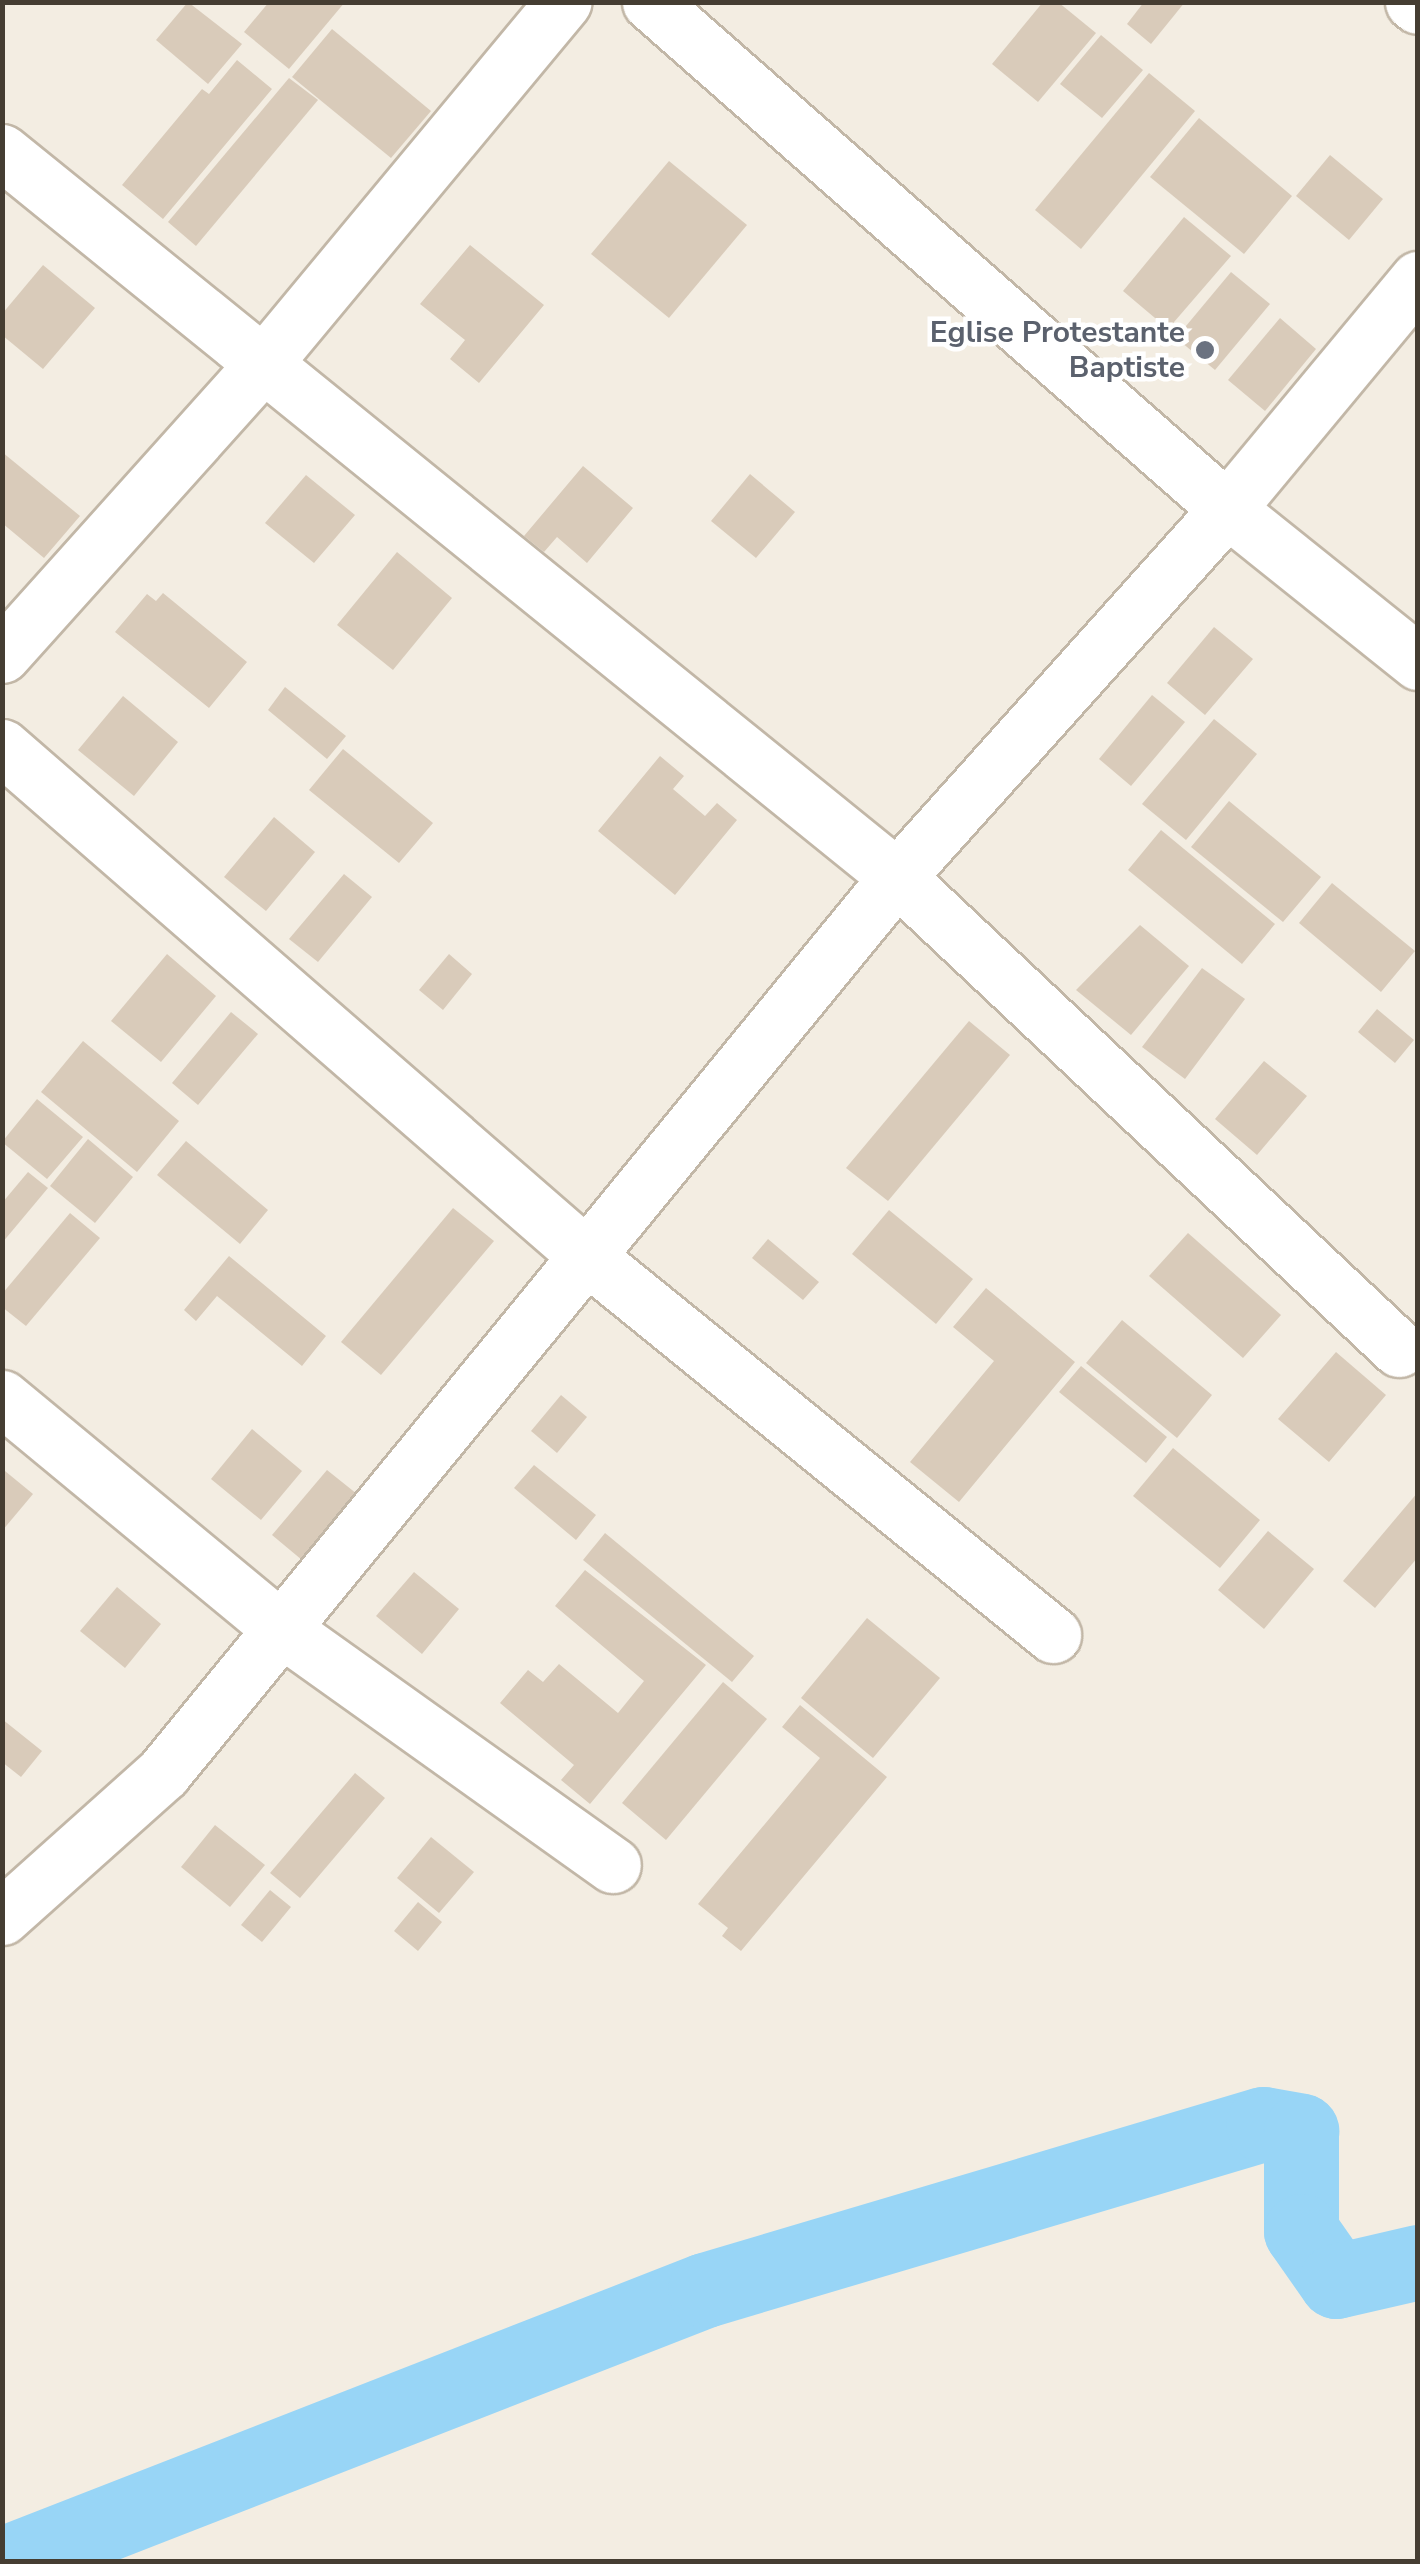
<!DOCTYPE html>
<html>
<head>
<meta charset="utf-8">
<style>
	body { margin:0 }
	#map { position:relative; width:1420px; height:2564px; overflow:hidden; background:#f3ede2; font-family:"Nunito Sans",sans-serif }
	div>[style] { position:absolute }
	.river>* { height:75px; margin:-37.5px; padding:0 37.5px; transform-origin:37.5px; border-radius:37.5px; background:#98d5f6 }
	.building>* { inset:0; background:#d9cbba }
	.roads { filter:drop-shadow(2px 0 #c2b7a7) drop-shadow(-2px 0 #c2b7a7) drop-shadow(0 2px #c2b7a7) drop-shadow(0 -2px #c2b7a7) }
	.minor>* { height:55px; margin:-27.5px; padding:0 27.5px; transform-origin:27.5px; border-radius:27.5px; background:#fff }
	.dots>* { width:28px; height:28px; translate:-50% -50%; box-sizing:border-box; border:5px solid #fff; border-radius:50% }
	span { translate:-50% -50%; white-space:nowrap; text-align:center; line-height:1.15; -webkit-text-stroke:9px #fff; paint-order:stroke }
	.worship-label { font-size:30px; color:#5b616d; font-weight:700 }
	.right { translate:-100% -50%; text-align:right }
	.frame { position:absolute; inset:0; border:5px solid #453d32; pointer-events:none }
</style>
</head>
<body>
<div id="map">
	<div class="river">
		<i style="left:8px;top:2562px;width:748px;rotate:-21.32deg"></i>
		<i style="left:705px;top:2290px;width:582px;rotate:-16.57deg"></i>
		<i style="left:1263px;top:2124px;width:39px;rotate:10deg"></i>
		<i style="left:1301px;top:2131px;width:100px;rotate:90deg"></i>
		<i style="left:1301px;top:2231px;width:61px;rotate:55deg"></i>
		<i style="left:1336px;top:2281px;width:84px;rotate:-13deg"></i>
	</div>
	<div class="building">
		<i style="clip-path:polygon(188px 2px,242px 44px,208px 84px,156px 40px)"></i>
		<i style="clip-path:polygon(269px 2px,345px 2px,289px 69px,244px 32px)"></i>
		<i style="clip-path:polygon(1043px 2px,1058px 2px,1096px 33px,1038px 102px,992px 64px)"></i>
		<i style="clip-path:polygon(1144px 2px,1185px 2px,1151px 44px,1127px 24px)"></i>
		<i style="clip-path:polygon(332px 29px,431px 111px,391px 158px,292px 77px)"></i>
		<i style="clip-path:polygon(1101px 35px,1143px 70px,1102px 118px,1060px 84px)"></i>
		<i style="clip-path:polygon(237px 60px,272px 89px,163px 219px,122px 185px,202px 89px,209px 94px)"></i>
		<i style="clip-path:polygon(1149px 73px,1195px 111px,1081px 249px,1035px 210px)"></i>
		<i style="clip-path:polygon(289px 78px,318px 100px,196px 246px,168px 222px)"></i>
		<i style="clip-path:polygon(1199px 118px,1292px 196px,1244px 254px,1150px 177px)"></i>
		<i style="clip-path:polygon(1330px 155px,1383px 199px,1349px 240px,1296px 196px)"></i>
		<i style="clip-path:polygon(669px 161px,747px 225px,669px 318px,591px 254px)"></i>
		<i style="clip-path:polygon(1184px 217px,1231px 256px,1168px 329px,1123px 291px)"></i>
		<i style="clip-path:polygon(470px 245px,544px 305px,479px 383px,450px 359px,465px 340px,420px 304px)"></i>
		<i style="clip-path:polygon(43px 265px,95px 308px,43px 369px,2px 335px,2px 314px)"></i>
		<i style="clip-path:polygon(1231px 272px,1270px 304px,1215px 370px,1176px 338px)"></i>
		<i style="clip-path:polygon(1280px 318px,1316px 349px,1265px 411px,1228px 380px)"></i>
		<i style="clip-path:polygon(2px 452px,80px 516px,44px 558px,2px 523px)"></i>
		<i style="clip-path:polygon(583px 466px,633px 508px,587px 563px,557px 537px,544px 552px,524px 536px)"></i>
		<i style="clip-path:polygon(750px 474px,795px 512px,756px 558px,711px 521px)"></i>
		<i style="clip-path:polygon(306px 475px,355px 515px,314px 563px,265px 523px)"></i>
		<i style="clip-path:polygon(397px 552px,452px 598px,393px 670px,337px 625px)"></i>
		<i style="clip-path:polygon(163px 593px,247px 662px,209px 708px,115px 632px,147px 594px,156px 601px)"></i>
		<i style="clip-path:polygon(1214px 627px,1253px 659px,1205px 715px,1167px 683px)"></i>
		<i style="clip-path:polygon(285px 687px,346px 736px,327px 759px,268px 710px)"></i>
		<i style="clip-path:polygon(1152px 695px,1185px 722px,1131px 786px,1099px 759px)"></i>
		<i style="clip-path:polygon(123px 696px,178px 742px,134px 796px,78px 750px)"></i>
		<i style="clip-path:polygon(1214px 719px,1257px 754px,1186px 840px,1142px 804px)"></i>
		<i style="clip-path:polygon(343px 749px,433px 823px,399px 863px,309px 790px)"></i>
		<i style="clip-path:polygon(660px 756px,684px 776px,673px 789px,705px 816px,717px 803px,737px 820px,675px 895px,598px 831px)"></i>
		<i style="clip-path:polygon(1229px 801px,1321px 877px,1283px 922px,1191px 847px)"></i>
		<i style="clip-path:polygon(274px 817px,315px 852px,266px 911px,224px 877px)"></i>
		<i style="clip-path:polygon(1161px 830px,1275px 924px,1242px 964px,1128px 870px)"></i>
		<i style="clip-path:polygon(344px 874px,372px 897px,318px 962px,289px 939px)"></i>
		<i style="clip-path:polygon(1332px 883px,1415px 951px,1381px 992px,1299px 923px)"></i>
		<i style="clip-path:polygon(1140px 925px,1189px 966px,1131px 1035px,1076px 990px)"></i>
		<i style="clip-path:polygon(167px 954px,216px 996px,161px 1062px,111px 1021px)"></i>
		<i style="clip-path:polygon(449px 954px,472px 974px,443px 1010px,419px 990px)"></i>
		<i style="clip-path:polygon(1202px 968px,1245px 999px,1185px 1079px,1142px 1047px)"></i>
		<i style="clip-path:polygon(1377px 1009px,1414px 1040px,1395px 1063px,1358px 1032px)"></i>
		<i style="clip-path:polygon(231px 1012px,258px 1034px,198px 1105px,172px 1083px)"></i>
		<i style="clip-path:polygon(969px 1021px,1010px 1055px,888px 1201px,846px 1168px)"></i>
		<i style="clip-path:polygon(83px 1041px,179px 1121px,137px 1172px,41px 1092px)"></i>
		<i style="clip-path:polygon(1264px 1061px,1307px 1096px,1257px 1155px,1215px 1119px)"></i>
		<i style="clip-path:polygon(37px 1099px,83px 1137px,47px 1179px,2px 1142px)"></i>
		<i style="clip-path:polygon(88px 1139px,133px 1177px,95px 1223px,50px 1186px)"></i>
		<i style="clip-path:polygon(186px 1141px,268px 1210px,240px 1244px,157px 1175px)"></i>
		<i style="clip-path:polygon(28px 1172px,48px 1188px,2px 1243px,2px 1203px)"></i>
		<i style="clip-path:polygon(453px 1208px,494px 1241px,381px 1375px,341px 1342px)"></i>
		<i style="clip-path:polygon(889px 1210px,973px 1279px,936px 1324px,852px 1254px)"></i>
		<i style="clip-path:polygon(70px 1213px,100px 1238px,26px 1326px,2px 1307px,2px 1294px)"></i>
		<i style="clip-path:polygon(1188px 1233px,1281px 1315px,1243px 1358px,1149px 1276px)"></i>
		<i style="clip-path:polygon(768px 1239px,819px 1282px,803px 1300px,752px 1258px)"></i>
		<i style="clip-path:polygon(229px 1256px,326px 1336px,302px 1366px,217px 1296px,196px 1321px,184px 1310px)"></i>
		<i style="clip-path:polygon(986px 1288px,1075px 1362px,959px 1502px,910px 1462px,994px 1361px,953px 1327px)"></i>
		<i style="clip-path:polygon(1122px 1320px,1212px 1395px,1177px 1438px,1086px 1363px)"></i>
		<i style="clip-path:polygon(1336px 1352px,1386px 1395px,1329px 1462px,1278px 1419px)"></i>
		<i style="clip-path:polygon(1081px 1366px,1167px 1437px,1146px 1463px,1059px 1392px)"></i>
		<i style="clip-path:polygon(561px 1395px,587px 1417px,557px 1453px,531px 1431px)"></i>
		<i style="clip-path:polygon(252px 1429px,302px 1471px,261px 1520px,211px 1479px)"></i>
		<i style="clip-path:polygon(1173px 1448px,1260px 1520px,1220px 1568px,1133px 1496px)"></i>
		<i style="clip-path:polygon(534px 1465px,596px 1515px,576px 1540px,514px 1488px)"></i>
		<i style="clip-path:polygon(327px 1470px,357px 1494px,302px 1560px,272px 1535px)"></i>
		<i style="clip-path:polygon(5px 1471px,33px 1494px,2px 1531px,2px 1474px)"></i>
		<i style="clip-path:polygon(1418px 1492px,1418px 1557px,1375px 1608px,1343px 1581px)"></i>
		<i style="clip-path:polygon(1268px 1531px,1314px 1569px,1264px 1629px,1218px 1590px)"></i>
		<i style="clip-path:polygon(605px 1533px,754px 1656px,732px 1682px,583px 1560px)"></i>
		<i style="clip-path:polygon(585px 1570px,706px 1665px,590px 1804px,561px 1780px,574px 1765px,500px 1703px,528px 1670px,543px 1682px,559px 1664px,618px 1713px,644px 1681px,555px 1606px)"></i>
		<i style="clip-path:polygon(414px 1572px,459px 1609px,422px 1654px,376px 1616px)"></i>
		<i style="clip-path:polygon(117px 1587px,161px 1624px,125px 1668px,80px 1631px)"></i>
		<i style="clip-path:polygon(867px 1618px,940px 1678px,873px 1758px,801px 1698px)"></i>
		<i style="clip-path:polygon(723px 1682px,767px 1719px,666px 1840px,622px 1803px)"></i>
		<i style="clip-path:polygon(800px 1705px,887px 1777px,741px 1951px,722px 1936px,728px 1928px,698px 1904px,820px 1758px,782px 1727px)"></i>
		<i style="clip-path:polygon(2px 1719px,42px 1751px,21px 1777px,2px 1762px)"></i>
		<i style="clip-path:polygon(355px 1773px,385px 1798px,300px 1898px,270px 1873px)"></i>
		<i style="clip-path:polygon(215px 1825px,265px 1865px,230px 1907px,181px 1867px)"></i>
		<i style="clip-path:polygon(431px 1837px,474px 1872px,439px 1913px,397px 1878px)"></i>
		<i style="clip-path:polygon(270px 1890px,291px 1907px,262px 1942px,241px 1925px)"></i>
		<i style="clip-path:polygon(418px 1902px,442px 1922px,418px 1951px,394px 1931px)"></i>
	</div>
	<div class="roads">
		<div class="minor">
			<i style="left:650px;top:2px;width:768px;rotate:41.31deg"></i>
			<i style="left:1227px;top:509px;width:245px;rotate:38.7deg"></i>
			<i style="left:1413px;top:2px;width:6px;rotate:39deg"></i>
			<i style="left:2px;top:152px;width:1152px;rotate:39.01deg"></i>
			<i style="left:897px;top:877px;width:689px;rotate:43.24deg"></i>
			<i style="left:2px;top:655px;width:389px;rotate:-48.1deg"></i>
			<i style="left:262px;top:365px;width:472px;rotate:-50.3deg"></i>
			<i style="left:2px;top:747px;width:778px;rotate:41.04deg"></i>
			<i style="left:589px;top:1258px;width:598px;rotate:39.09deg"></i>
			<i style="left:2px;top:1398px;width:359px;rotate:39.6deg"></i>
			<i style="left:279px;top:1627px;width:410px;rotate:35.5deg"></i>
			<i style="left:2px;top:1917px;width:216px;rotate:-41.8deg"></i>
			<i style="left:163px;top:1773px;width:1158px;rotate:-50.68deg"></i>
			<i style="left:897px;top:877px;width:494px;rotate:-48.1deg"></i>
			<i style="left:1227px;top:509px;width:299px;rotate:-50.3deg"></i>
		</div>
	</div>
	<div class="dots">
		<i style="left:1205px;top:350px;background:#6b7280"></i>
	</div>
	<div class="worship-label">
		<span class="right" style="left:1185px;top:350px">Eglise Protestante<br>Baptiste</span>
	</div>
	<div class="frame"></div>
</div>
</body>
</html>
